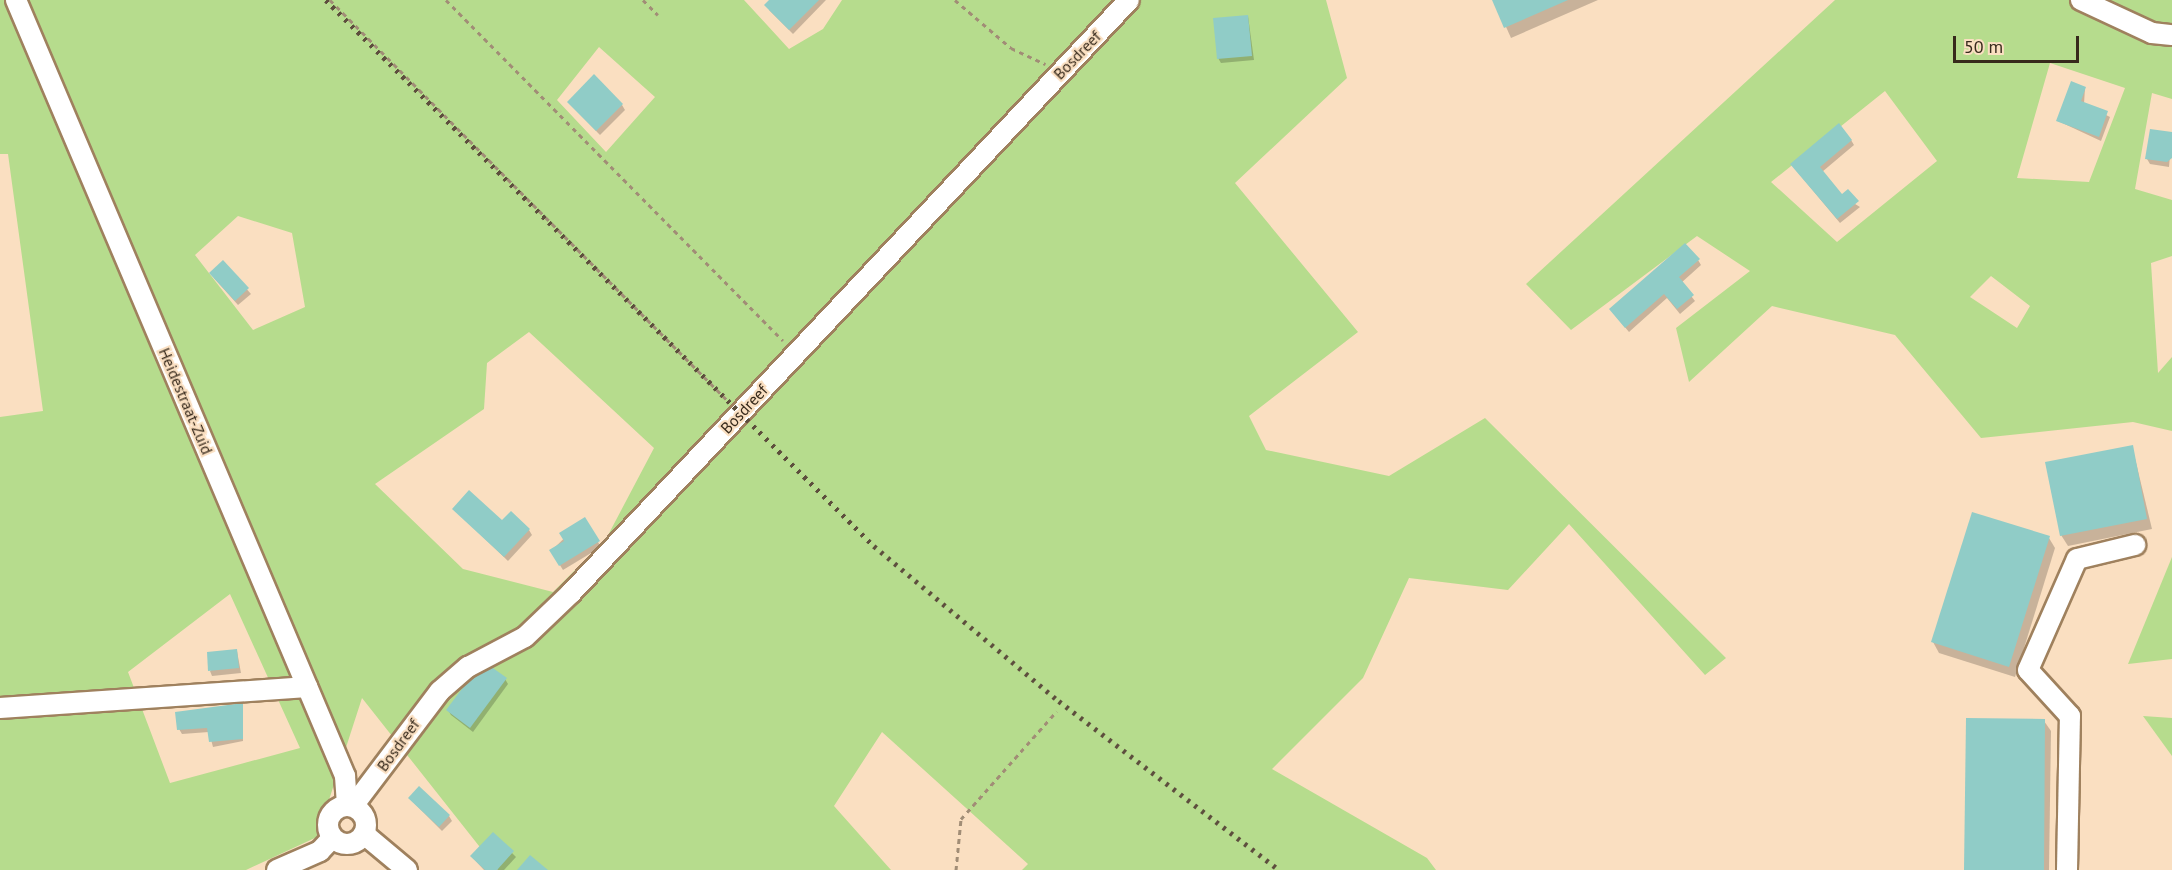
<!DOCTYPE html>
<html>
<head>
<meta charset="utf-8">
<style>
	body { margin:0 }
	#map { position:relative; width:2172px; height:870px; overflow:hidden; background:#fadfc1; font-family:"PT Sans",sans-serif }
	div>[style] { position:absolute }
	.green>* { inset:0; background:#b6dc8d }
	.shadow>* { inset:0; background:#0003 }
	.building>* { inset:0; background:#90ccc7 }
	.path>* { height:3px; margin-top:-1.5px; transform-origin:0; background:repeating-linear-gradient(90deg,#a18d76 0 4.5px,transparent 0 9px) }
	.roads { filter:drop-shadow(2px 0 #9f815e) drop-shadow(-2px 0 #9f815e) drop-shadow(0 2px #9f815e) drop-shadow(0 -2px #9f815e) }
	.minor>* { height:20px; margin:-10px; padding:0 10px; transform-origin:10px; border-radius:10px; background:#fff }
	.minor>.ring { margin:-10px; padding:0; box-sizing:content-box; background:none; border:20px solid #fff; border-radius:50% }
	.rail>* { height:4.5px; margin-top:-2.25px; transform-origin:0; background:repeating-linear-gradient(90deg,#5d4e3d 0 3px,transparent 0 9px) }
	span { translate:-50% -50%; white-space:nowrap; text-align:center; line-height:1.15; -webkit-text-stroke:4.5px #fadfc1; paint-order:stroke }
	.street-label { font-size:16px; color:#372a1c }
	.scale { position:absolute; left:1953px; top:36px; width:126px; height:27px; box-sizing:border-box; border:3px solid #372a1c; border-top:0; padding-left:8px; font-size:18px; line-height:21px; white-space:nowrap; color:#372a1c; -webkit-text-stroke:4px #fadfc1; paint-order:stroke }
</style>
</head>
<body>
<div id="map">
	<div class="green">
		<i style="clip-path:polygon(evenodd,0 0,744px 0,789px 49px,823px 29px,842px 0,1326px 0,1347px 78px,1235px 183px,1358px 332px,1249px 416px,1266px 450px,1389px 476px,1485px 418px,1726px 658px,1705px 675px,1569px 524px,1508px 590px,1409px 578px,1363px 678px,1272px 769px,1427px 858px,1436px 870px,1022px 870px,1028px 864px,882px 732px,834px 806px,891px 870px,498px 870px,362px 698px,317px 837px,246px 870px,0 870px,0 417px,43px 411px,8px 154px,0 154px,0 0,599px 47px,655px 97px,606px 152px,557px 100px,599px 47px,0 0,238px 216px,292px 233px,305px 307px,253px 330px,195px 255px,238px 216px,0 0,529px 332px,654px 448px,606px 539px,553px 592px,463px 569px,375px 484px,484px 409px,487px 363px,529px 332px,0 0,230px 594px,300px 748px,170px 783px,128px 672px,230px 594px)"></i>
		<i style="clip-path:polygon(evenodd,1835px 0,2172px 0,2172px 99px,2152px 93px,2135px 189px,2172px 200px,2172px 256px,2151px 263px,2158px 373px,2172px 357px,2172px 431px,2133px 422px,1981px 438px,1895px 335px,1772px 306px,1689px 382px,1676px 328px,1750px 271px,1697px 236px,1571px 330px,1526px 284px,1835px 0,2050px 63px,2125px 88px,2089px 182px,2017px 178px,2050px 63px,1835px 0,1885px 91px,1937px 161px,1837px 242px,1771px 182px,1885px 91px,1835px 0,1991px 276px,2030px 306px,2017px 328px,1970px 297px,1991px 276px)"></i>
		<i style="clip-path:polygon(2172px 557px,2172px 659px,2128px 664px)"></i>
		<i style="clip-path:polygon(2143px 716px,2172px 718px,2172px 756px)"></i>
	</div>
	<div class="shadow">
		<i style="clip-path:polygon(771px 0,826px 0,793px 34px,769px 10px)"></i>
		<i style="clip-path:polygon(1494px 0,1598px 0,1511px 38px)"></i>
		<i style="clip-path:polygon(1248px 16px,1254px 60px,1221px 63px,1218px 58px)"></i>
		<i style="clip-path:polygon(2085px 88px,2084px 104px,2110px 117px,2101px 141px,2058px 121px)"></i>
		<i style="clip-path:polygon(568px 102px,622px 105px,625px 110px,600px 135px)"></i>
		<i style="clip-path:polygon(2172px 132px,2169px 167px,2150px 164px,2147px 159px)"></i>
		<i style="clip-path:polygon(1851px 140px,1854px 145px,1822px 172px,1842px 196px,1860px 207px,1840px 223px,1795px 169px)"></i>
		<i style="clip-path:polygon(1698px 260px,1701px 265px,1681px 283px,1695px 301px,1680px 314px,1667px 298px,1629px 332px,1614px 314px)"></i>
		<i style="clip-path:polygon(223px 262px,251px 294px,238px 305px,214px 278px)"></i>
		<i style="clip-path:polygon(2132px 446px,2152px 529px,2068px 546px,2061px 535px)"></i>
		<i style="clip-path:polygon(454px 509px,529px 530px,532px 535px,508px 561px)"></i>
		<i style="clip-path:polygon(584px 519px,601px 547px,563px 570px,551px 551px)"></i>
		<i style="clip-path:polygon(2049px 538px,2055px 548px,2015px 677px,1939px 653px,1933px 642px)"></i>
		<i style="clip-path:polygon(237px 651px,241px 673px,212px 676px,210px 671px)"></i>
		<i style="clip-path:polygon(505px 679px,508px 684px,473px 732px,451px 715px,448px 710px)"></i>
		<i style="clip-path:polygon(242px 705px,243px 741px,213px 747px,209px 732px,182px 734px,179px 729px)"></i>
		<i style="clip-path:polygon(2044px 721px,2051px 731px,2049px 870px,1966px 870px)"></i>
		<i style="clip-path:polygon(409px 798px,449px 816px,452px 821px,442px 831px)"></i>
		<i style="clip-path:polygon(493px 834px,516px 857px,504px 870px,484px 870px,472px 857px)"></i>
	</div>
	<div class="building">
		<i style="clip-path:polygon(769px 0,819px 0,789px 30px,764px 5px)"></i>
		<i style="clip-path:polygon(1492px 0,1568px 0,1504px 28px)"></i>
		<i style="clip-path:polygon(1248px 15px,1252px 56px,1217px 59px,1213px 18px)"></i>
		<i style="clip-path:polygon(594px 74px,623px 104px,596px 131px,567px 102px)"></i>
		<i style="clip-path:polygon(2071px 81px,2086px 87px,2081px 101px,2108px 111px,2099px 137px,2056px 121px)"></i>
		<i style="clip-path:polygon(1839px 123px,1852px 140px,1820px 167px,1842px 194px,1848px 189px,1859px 201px,1837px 219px,1790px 164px)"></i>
		<i style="clip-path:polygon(2150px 129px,2172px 132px,2172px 158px,2167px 162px,2145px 159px)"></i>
		<i style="clip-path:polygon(1685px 243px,1700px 259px,1679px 277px,1694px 295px,1677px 309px,1664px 294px,1625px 328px,1609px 309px)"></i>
		<i style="clip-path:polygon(223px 260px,249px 288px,235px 301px,209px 273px)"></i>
		<i style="clip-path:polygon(2133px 445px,2147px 519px,2060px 536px,2045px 462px)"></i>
		<i style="clip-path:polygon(469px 490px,502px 520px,511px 511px,530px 529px,504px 557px,452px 509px)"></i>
		<i style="clip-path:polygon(1972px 512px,2050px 536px,2009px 667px,1931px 642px)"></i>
		<i style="clip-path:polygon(585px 517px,600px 541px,559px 566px,549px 550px,564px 541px,559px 533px)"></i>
		<i style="clip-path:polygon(237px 649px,239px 668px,208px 671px,207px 652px)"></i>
		<i style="clip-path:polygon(483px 661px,507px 678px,470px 728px,446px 710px)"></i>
		<i style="clip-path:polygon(243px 703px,243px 739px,209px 742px,207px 728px,177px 730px,175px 712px)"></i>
		<i style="clip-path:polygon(1966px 718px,2045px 719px,2044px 870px,1964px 870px)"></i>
		<i style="clip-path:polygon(419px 786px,450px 815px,439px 827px,408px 798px)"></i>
		<i style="clip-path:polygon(493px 832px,514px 851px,497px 870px,485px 870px,470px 856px)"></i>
		<i style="clip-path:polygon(530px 855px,548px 870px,517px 870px)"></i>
	</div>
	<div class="path">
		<i style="left:330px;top:0;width:565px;rotate:45.22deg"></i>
		<i style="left:446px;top:0;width:479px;rotate:45.3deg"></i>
		<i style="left:643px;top:0;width:21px;rotate:45deg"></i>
		<i style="left:955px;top:0;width:74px;rotate:40.6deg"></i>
		<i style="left:1011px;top:48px;width:38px;rotate:25deg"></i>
		<i style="left:956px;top:870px;width:51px;rotate:-84.4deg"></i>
		<i style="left:961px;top:819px;width:144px;rotate:-48.4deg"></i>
	</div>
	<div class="roads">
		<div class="minor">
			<i style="left:16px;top:0;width:843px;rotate:67.02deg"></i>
			<i style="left:345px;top:776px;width:29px;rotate:86deg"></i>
			<i style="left:2081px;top:0;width:78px;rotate:24.9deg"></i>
			<i style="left:2152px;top:33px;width:20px;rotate:6deg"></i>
			<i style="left:0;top:708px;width:308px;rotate:-3.9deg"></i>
			<i class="ring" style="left:328px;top:806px;width:18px;height:18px"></i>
			<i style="left:353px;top:806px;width:144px;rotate:-52.9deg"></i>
			<i style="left:440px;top:691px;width:37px;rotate:-41deg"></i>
			<i style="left:468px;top:667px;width:64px;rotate:-27.8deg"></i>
			<i style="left:525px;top:637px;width:64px;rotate:-43.7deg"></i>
			<i style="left:571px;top:593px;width:814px;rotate:-46.74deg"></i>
			<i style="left:364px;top:834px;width:56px;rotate:39.9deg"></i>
			<i style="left:277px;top:870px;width:47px;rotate:-23.8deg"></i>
			<i style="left:320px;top:851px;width:18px;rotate:-47deg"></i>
			<i style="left:2067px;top:870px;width:154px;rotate:-88.9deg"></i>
			<i style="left:2070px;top:716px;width:62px;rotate:-132.4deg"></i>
			<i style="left:2028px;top:670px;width:121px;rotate:-66.2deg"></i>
			<i style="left:2077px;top:559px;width:60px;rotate:-13.6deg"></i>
		</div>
	</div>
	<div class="rail">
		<i style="left:326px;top:0;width:774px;rotate:44.9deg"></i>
		<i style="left:874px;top:546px;width:241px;rotate:40deg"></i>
		<i style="left:1059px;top:701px;width:277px;rotate:37.5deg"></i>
	</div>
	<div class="street-label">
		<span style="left:1077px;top:55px;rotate:-46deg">Bosdreef</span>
		<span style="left:186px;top:401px;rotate:67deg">Heidestraat-Zuid</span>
		<span style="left:744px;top:409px;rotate:-47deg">Bosdreef</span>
		<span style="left:398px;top:745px;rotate:-54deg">Bosdreef</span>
	</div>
	<div class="scale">50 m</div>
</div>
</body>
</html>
